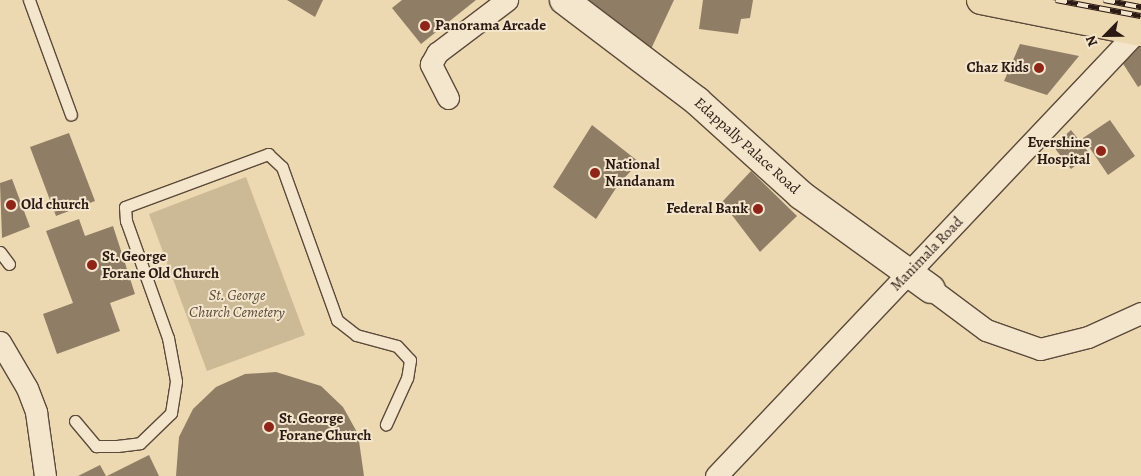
<!DOCTYPE html>
<html>
<head>
<meta charset="utf-8">
<style>
	body { margin:0 }
	#map { position:relative; width:1141px; height:476px; overflow:hidden; background:#edd9b1; font-family:Alegreya,serif }
	div>[style] { position:absolute }
	.green>* { inset:0; background:#ccb996 }
	.building>* { inset:0; background:#907d65 }
	.roads { filter:drop-shadow(1px 0 #5c4a3a) drop-shadow(-1px 0 #5c4a3a) drop-shadow(0 1px #5c4a3a) drop-shadow(0 -1px #5c4a3a) }
	.lane>* { height:11px; margin:-5.5px; padding:0 5.5px; transform-origin:5.5px; border-radius:5.5px; background:#f3e6cc }
	.street>* { height:21px; margin:-10.5px; padding:0 10.5px; transform-origin:10.5px; border-radius:10.5px; background:#f3e6cc }
	.secondary>* { height:28px; margin:-14px; padding:0 14px; transform-origin:14px; border-radius:14px; background:#f3e6cc }
	.primary>* { height:28px; margin:-14px; padding:0 14px; transform-origin:14px; border-radius:14px; background:#edd9b1 }
	.rail>* { height:5.5px; margin-top:-2.75px; transform-origin:0; background:repeating-linear-gradient(90deg,#f3e6cc 0 11px,#2b1a13 0 22px); box-sizing:border-box; border-block:1px solid #2b1a13 }
	.dots>* { width:14px; height:14px; translate:-50% -50%; box-sizing:border-box; border:2px solid #f3e6cc; border-radius:50% }
	span { translate:-50% -50%; white-space:nowrap; text-align:center; line-height:1.15; -webkit-text-stroke:4px #f3e6cc; paint-order:stroke }
	.poi-label { font-size:15px; color:#2b1a13; font-weight:700 }
	.left { translate:0 -50%; text-align:left }
	.right { translate:-100% -50%; text-align:right }
	.street-label { font-size:15px; color:#2b1a13 }
	.park-label { font-size:15px; color:#5b4a3a; font-style:italic }
	.north { position:absolute; left:1081px; top:10px; width:50px; height:50px; -webkit-text-stroke:4px #f3e6cc; paint-order:stroke; rotate:247deg; font-size:14px; font-weight:700; line-height:20px; text-align:center; color:#2b1a13 }
	.north::after { content:''; display:block; margin:auto; width:18px; height:22px; background:#2b1a13; clip-path:polygon(50% 0,100% 100%,50% 72%,0 100%) }
</style>
</head>
<body>
<div id="map">
	<div class="green">
		<i style="clip-path:polygon(246px 177px,305px 335px,207px 371px,149px 214px)"></i>
	</div>
	<div class="building">
		<i style="clip-path:polygon(287px 0,323px 0,315px 17px)"></i>
		<i style="clip-path:polygon(402px 0,476px 0,421px 44px,392px 8px)"></i>
		<i style="clip-path:polygon(580px 0,674px 0,651px 49px)"></i>
		<i style="clip-path:polygon(703px 0,753px 0,750px 18px,741px 19px,738px 34px,699px 29px)"></i>
		<i style="clip-path:polygon(1141px 37px,1141px 85px,1138px 87px,1120px 59px)"></i>
		<i style="clip-path:polygon(1020px 44px,1079px 56px,1047px 95px,1004px 81px)"></i>
		<i style="clip-path:polygon(1110px 120px,1135px 156px,1108px 175px,1083px 138px)"></i>
		<i style="clip-path:polygon(592px 125px,639px 162px,618px 185px,596px 219px,553px 187px)"></i>
		<i style="clip-path:polygon(1071px 130px,1090px 154px,1071px 169px,1053px 146px)"></i>
		<i style="clip-path:polygon(69px 133px,95px 201px,56px 216px,30px 147px)"></i>
		<i style="clip-path:polygon(751px 171px,797px 216px,760px 252px,722px 202px)"></i>
		<i style="clip-path:polygon(12px 179px,30px 227px,2px 238px,0 183px)"></i>
		<i style="clip-path:polygon(79px 219px,85px 236px,113px 226px,135px 294px,110px 303px,120px 331px,57px 354px,43px 314px,73px 303px,46px 231px)"></i>
		<i style="clip-path:polygon(276px 372px,321px 386px,343px 407px,358px 434px,364px 476px,176px 476px,179px 437px,193px 409px,216px 387px,245px 374px)"></i>
		<i style="clip-path:polygon(149px 455px,159px 476px,107px 476px)"></i>
		<i style="clip-path:polygon(100px 465px,106px 476px,78px 476px)"></i>
	</div>
	<div class="roads">
		<div class="lane">
			<i style="left:29px;top:0;width:122px;rotate:69.9deg"></i>
			<i style="left:0;top:252px;width:15px;rotate:53deg"></i>
			<i style="left:75px;top:421px;width:33px;rotate:50deg"></i>
			<i style="left:96px;top:446px;width:21px"></i>
			<i style="left:117px;top:446px;width:23px;rotate:-7deg"></i>
			<i style="left:140px;top:443px;width:43px;rotate:-44.1deg"></i>
			<i style="left:171px;top:413px;width:32px;rotate:-81deg"></i>
			<i style="left:176px;top:381px;width:44px;rotate:-100.5deg"></i>
			<i style="left:168px;top:338px;width:124px;rotate:-109.7deg"></i>
			<i style="left:126px;top:221px;width:14px;rotate:-94deg"></i>
			<i style="left:125px;top:207px;width:153px;rotate:-20.3deg"></i>
			<i style="left:268px;top:154px;width:19px;rotate:43deg"></i>
			<i style="left:282px;top:167px;width:163px;rotate:70.2deg"></i>
			<i style="left:337px;top:320px;width:24px;rotate:38deg"></i>
			<i style="left:356px;top:335px;width:42px;rotate:15deg"></i>
			<i style="left:397px;top:346px;width:19px;rotate:47deg"></i>
			<i style="left:410px;top:360px;width:18px;rotate:99deg"></i>
			<i style="left:407px;top:378px;width:51px;rotate:114.5deg"></i>
		</div>
		<div class="street">
			<i style="left:448px;top:98px;width:38px;rotate:-117deg"></i>
			<i style="left:431px;top:64px;width:13px;rotate:-61deg"></i>
			<i style="left:437px;top:53px;width:88px;rotate:-37.1deg"></i>
			<i style="left:931px;top:289px;width:69px;rotate:36.7deg"></i>
			<i style="left:986px;top:330px;width:57px;rotate:19.4deg"></i>
			<i style="left:1040px;top:349px;width:49px;rotate:-14deg"></i>
			<i style="left:1088px;top:337px;width:58px;rotate:-24.4deg"></i>
			<i style="left:0;top:342px;width:53px;rotate:59.6deg"></i>
			<i style="left:27px;top:388px;width:26px;rotate:69deg"></i>
			<i style="left:36px;top:412px;width:65px;rotate:82deg"></i>
			<i style="left:716px;top:476px;width:618px;rotate:-46.57deg"></i>
		</div>
		<div class="secondary">
			<i style="left:564px;top:0;width:167px;rotate:37.2deg"></i>
			<i style="left:697px;top:101px;width:140px;rotate:42.1deg"></i>
			<i style="left:801px;top:195px;width:160px;rotate:35.9deg"></i>
		</div>
		<div class="primary">
			<i style="left:981px;top:0;width:163px;rotate:11.3deg"></i>
		</div>
	</div>
	<div class="rail">
		<i style="left:1056px;top:0;width:86px;rotate:10.7deg"></i>
		<i style="left:1104px;top:0;width:38px;rotate:11deg"></i>
	</div>
	<div class="dots">
		<i style="left:425px;top:26px;background:#8f2418"></i>
		<i style="left:1039px;top:68px;background:#8f2418"></i>
		<i style="left:1101px;top:151px;background:#8f2418"></i>
		<i style="left:595px;top:173px;background:#8f2418"></i>
		<i style="left:11px;top:205px;background:#8f2418"></i>
		<i style="left:758px;top:209px;background:#8f2418"></i>
		<i style="left:92px;top:265px;background:#8f2418"></i>
		<i style="left:269px;top:427px;background:#8f2418"></i>
	</div>
	<div class="poi-label">
		<span class="left" style="left:435px;top:26px">Panorama Arcade</span>
		<span class="right" style="left:1029px;top:68px">Chaz Kids</span>
		<span class="right" style="left:1090px;top:151px">Evershine<br>Hospital</span>
		<span class="left" style="left:605px;top:173px">National<br>Nandanam</span>
		<span class="left" style="left:21px;top:205px">Old church</span>
		<span class="right" style="left:748px;top:209px">Federal Bank</span>
		<span class="left" style="left:102px;top:265px">St. George<br>Forane Old Church</span>
		<span class="left" style="left:279px;top:427px">St. George<br>Forane Church</span>
	</div>
	<div class="street-label">
		<span style="left:747px;top:146px;rotate:42deg">Edappally Palace Road</span>
		<span style="left:927px;top:254px;rotate:-46deg">Manimala Road</span>
	</div>
	<div class="park-label">
		<span style="left:237px;top:304px">St. George<br>Church Cemetery</span>
	</div>
	<div class="north">N</div>
</div>
</body>
</html>
